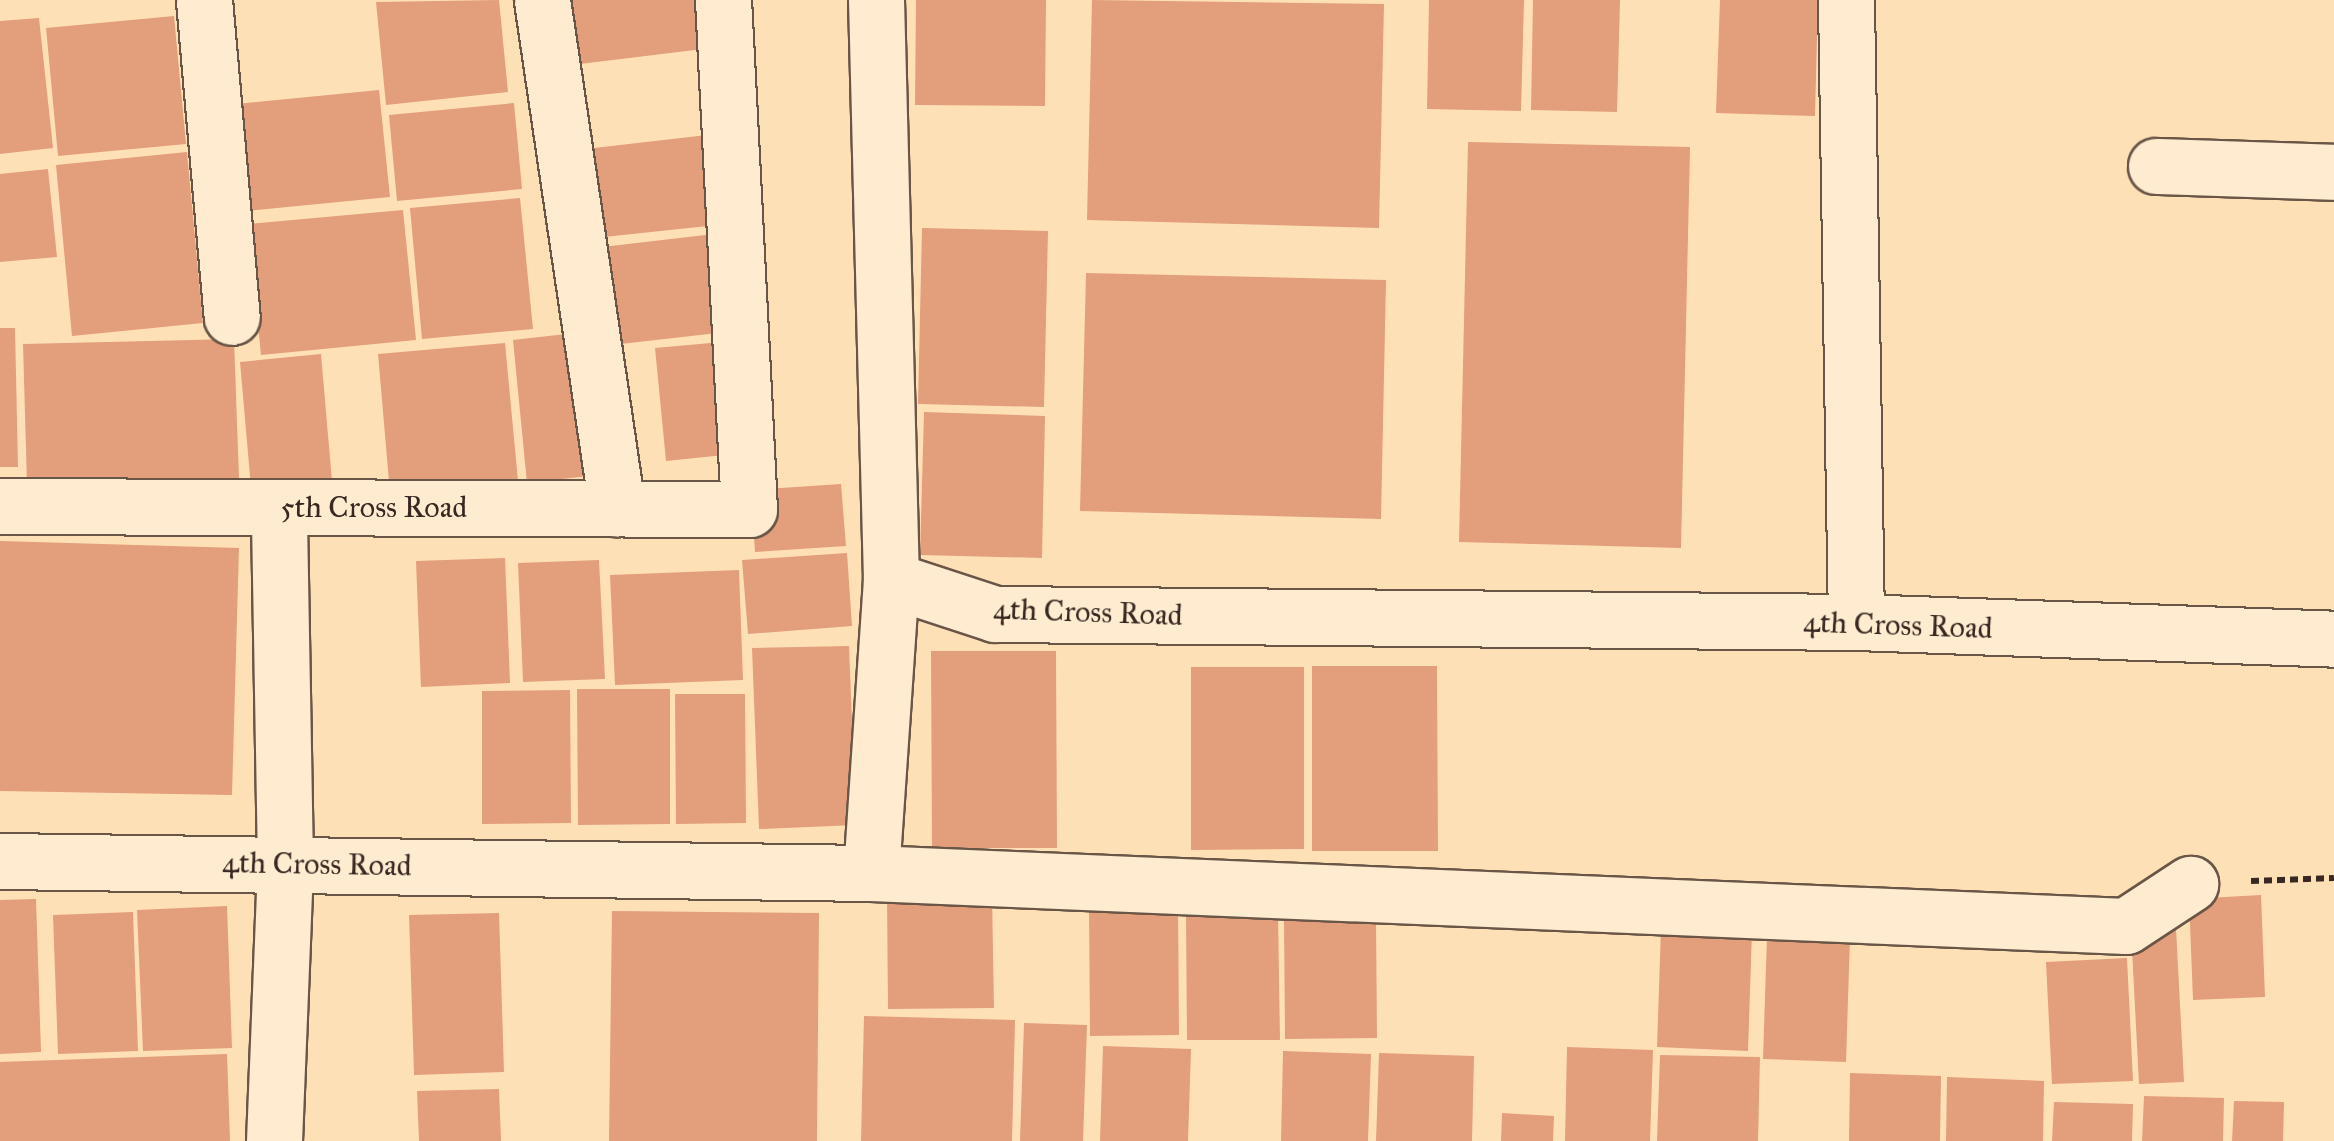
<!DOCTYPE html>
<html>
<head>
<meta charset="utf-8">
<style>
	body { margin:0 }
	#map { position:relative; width:2334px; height:1141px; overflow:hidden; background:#fee0b7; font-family:"IM FELL Great Primer",serif }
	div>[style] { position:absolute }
	.building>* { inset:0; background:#e39e7c }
	.path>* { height:6px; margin-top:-3px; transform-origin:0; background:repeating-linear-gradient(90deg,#392822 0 8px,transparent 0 13px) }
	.roads { filter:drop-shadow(2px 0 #6a5647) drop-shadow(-2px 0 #6a5647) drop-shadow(0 2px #6a5647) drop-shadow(0 -2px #6a5647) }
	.minor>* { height:55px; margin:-27.5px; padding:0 27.5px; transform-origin:27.5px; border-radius:27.5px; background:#feebd0 }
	span { translate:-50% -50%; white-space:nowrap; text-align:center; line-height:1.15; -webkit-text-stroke:8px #feebd0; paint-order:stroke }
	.street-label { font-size:30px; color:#392822 }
</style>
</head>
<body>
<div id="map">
	<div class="building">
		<i style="clip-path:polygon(499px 0,508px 92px,386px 105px,376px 2px)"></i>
		<i style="clip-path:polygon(572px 0,697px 0,703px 49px,580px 64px)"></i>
		<i style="clip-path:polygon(916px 0,1046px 0,1045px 106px,915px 105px)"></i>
		<i style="clip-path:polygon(1092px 0,1384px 4px,1379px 228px,1087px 220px)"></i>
		<i style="clip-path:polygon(1429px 0,1524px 0,1521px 111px,1427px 109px)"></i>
		<i style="clip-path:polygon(1533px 0,1620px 0,1617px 112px,1531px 110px)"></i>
		<i style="clip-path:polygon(1720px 0,1818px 0,1815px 116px,1716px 113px)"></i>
		<i style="clip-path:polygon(174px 16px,186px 144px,58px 156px,46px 28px)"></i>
		<i style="clip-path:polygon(39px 18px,53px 148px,0 154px,0 21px)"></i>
		<i style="clip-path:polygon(379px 90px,390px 197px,246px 211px,236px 104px)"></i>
		<i style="clip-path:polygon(514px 103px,522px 189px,397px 201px,389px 115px)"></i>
		<i style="clip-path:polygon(707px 135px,717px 225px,604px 237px,594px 148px)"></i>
		<i style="clip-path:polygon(1468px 142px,1690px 147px,1681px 548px,1459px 542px)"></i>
		<i style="clip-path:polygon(187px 152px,203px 323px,72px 336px,56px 165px)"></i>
		<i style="clip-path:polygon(48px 169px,57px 257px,0 262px,0 174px)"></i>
		<i style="clip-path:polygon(520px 198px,533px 329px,422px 339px,410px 208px)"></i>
		<i style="clip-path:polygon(403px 210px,416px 340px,261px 355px,248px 224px)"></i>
		<i style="clip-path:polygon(922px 228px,1048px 231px,1044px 407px,918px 404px)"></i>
		<i style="clip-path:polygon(714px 234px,726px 332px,612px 345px,602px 247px)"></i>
		<i style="clip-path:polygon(1086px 273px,1386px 280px,1381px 519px,1080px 511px)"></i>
		<i style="clip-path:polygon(0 328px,15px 328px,18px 467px,0 467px)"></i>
		<i style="clip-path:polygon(575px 333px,589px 476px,527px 483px,513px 340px)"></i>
		<i style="clip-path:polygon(234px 339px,239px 479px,27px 485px,23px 344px)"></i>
		<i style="clip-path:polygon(722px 342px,734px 454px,666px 461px,655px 348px)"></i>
		<i style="clip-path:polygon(505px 343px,518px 481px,390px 493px,378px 354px)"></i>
		<i style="clip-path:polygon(321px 354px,333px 493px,252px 499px,240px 362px)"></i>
		<i style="clip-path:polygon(924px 412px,1045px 416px,1042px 558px,920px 555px)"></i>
		<i style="clip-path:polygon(841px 484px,846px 546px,755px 552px,751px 490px)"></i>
		<i style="clip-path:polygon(0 541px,239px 548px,232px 795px,0 791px)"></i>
		<i style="clip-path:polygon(847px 553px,852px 626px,748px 634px,742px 560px)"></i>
		<i style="clip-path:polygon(505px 558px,510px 683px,421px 687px,416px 561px)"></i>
		<i style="clip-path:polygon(599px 560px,605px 679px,523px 682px,518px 563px)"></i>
		<i style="clip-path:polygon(739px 570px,743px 680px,615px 685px,610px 575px)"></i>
		<i style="clip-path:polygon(849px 646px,856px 825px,759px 829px,752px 648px)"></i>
		<i style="clip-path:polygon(931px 651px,1056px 651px,1057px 848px,932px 848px)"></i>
		<i style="clip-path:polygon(1312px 666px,1437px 666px,1438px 851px,1312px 851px)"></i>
		<i style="clip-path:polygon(1191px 667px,1304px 667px,1304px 849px,1191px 850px)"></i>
		<i style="clip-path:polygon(577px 689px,670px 689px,670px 824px,578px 825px)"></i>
		<i style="clip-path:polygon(570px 690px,571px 823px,482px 824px,482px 691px)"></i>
		<i style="clip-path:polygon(675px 694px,745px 694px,746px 823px,676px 824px)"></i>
		<i style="clip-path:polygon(992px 894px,994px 1008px,888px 1009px,887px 895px)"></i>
		<i style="clip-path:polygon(2261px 895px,2265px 997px,2193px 1000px,2189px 899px)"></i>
		<i style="clip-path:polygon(36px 899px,41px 1052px,0 1054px,0 900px)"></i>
		<i style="clip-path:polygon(1178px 902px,1179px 1035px,1090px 1036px,1089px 903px)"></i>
		<i style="clip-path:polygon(227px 906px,232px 1048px,143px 1051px,137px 910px)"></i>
		<i style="clip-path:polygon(612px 911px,819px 913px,817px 1141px,609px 1141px)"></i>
		<i style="clip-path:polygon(133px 912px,138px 1051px,58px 1054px,53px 915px)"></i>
		<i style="clip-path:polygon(499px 913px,504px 1072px,414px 1075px,409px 915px)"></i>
		<i style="clip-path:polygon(1278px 914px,1280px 1040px,1187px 1040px,1186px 915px)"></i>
		<i style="clip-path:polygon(1376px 917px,1377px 1038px,1285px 1039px,1284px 918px)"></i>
		<i style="clip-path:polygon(1661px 928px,1752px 931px,1748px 1051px,1657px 1047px)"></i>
		<i style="clip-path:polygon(2176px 928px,2184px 1082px,2139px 1084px,2131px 930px)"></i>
		<i style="clip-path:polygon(1767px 936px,1850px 938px,1846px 1062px,1763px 1059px)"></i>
		<i style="clip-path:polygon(2127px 958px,2133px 1081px,2052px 1084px,2046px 962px)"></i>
		<i style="clip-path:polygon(864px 1016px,1015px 1020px,1012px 1141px,861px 1141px)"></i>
		<i style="clip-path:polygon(1024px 1023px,1087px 1025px,1083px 1141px,1020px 1141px)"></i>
		<i style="clip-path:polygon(1103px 1046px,1191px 1049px,1188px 1141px,1100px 1141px)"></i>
		<i style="clip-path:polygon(1567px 1047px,1653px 1050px,1650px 1141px,1565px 1141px)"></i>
		<i style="clip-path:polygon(1283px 1051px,1371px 1054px,1368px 1141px,1281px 1141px)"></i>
		<i style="clip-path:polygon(1379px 1053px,1474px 1056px,1472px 1141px,1376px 1141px)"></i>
		<i style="clip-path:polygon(227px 1054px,230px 1141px,0 1141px,0 1062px)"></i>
		<i style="clip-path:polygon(1660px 1055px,1760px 1057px,1758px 1141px,1657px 1141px)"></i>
		<i style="clip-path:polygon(1850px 1073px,1941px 1076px,1940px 1141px,1849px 1141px)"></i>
		<i style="clip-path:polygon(1947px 1077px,2044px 1081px,2043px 1141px,1946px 1141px)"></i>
		<i style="clip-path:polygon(499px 1089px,501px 1141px,419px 1141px,417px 1091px)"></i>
		<i style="clip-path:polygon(2144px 1096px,2224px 1098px,2223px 1141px,2142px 1141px)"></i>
		<i style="clip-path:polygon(2234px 1101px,2284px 1102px,2283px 1141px,2232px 1141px)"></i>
		<i style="clip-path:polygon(2054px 1102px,2133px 1104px,2132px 1141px,2052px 1141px)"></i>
		<i style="clip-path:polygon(1502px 1113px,1554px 1116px,1553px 1141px,1501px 1141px)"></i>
	</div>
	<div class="path">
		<i style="left:2251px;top:881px;width:83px;rotate:-2.1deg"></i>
	</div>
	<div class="roads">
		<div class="minor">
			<i style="left:204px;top:0;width:318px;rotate:85deg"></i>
			<i style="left:542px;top:0;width:514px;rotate:81.6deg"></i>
			<i style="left:1846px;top:0;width:622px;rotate:89.08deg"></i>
			<i style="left:2156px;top:166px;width:178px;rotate:1.9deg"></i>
			<i style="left:0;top:506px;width:749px;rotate:0.23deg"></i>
			<i style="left:749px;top:509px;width:510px;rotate:-92.92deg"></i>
			<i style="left:891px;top:580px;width:109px;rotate:18.1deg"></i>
			<i style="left:995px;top:614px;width:861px;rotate:0.53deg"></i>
			<i style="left:1856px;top:622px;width:478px;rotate:2deg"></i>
			<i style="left:0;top:861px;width:871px;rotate:0.79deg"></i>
			<i style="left:871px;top:873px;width:1256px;rotate:2.42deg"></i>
			<i style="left:2126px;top:926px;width:77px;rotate:-33.3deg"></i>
			<i style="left:871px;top:873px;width:294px;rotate:-86.1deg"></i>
			<i style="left:891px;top:580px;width:580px;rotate:-91.48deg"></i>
			<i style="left:274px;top:1141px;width:278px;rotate:-87.7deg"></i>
			<i style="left:285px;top:863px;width:356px;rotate:-91deg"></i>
		</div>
	</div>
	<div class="street-label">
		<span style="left:374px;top:507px">5th Cross Road</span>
		<span style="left:1088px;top:612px;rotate:2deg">4th Cross Road</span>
		<span style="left:1898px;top:625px;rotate:2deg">4th Cross Road</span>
		<span style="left:317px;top:864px;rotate:1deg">4th Cross Road</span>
	</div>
</div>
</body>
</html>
